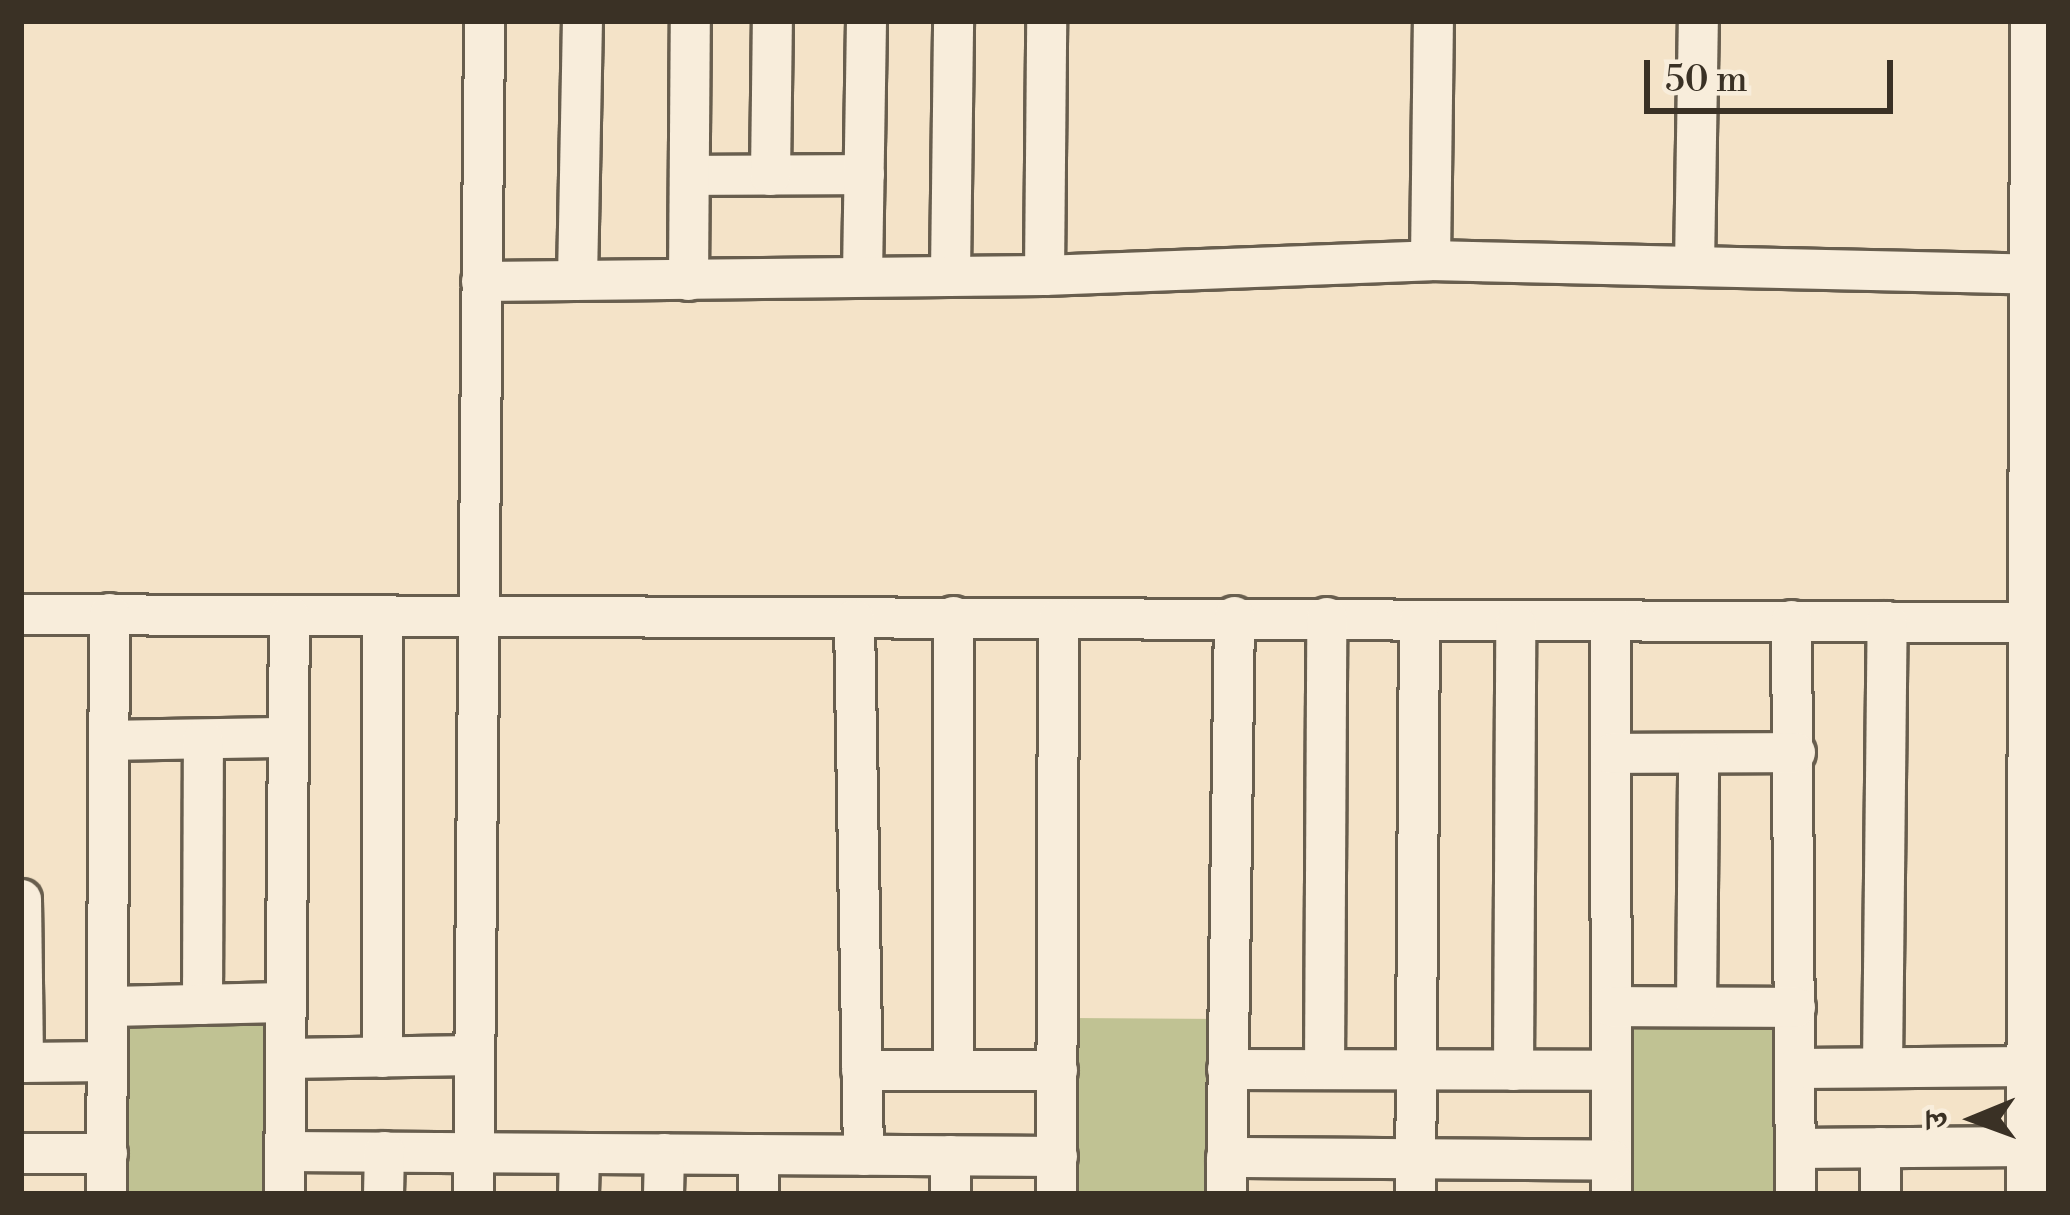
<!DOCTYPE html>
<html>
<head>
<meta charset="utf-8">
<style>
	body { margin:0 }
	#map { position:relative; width:2070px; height:1215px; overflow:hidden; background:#f4e3c8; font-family:"Libre Bodoni","Noto Serif Devanagari",serif }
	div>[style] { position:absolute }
	.green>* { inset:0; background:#c0c293 }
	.roads { filter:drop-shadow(3px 0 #685e4e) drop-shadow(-3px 0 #685e4e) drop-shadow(0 3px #685e4e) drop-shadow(0 -3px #685e4e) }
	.minor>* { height:39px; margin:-19.5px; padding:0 19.5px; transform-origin:19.5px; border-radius:19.5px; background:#f8eddb }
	span { translate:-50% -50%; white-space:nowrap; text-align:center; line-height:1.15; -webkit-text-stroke:12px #f8eddb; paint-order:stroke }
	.frame { position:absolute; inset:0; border:24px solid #3a3125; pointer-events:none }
	.north { position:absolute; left:1914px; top:1059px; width:120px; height:120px; -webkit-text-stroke:9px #f8eddb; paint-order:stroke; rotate:269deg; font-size:33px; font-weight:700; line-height:48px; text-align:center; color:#3a3125 }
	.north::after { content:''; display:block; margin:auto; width:42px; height:54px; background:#3a3125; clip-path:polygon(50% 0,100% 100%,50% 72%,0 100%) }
	.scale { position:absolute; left:1644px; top:60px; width:249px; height:54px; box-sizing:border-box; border:6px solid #3a3125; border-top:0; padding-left:15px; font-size:36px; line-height:42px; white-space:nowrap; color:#3a3125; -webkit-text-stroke:9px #f8eddb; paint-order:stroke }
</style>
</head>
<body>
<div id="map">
	<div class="green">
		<i style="clip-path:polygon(122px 1011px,275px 1012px,275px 1194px,120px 1194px)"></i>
		<i style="clip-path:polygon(1070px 1018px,1225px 1019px,1223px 1194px,1069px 1194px)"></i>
		<i style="clip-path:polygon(1626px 1018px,1781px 1019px,1780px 1194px,1625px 1194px)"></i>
	</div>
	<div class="roads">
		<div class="minor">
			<i style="left:689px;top:175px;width:175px;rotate:-0.3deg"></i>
			<i style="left:770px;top:175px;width:154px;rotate:-89.3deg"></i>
			<i style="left:1430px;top:260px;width:239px;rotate:-89.3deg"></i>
			<i style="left:1694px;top:266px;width:245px;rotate:-89.1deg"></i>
			<i style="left:950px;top:274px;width:253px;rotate:-89.3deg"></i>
			<i style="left:862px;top:275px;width:254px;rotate:-89.1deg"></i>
			<i style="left:1044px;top:275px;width:254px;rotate:-89.5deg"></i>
			<i style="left:577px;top:279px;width:258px;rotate:-88.9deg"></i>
			<i style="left:688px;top:280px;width:259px;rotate:-89.6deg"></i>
			<i style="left:481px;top:281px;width:563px;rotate:-0.61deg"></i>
			<i style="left:1044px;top:275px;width:386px;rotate:-2.2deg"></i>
			<i style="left:1430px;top:260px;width:619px;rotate:1.3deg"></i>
			<i style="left:21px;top:614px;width:2028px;rotate:0.23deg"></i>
			<i style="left:953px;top:616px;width:454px;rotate:90deg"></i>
			<i style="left:854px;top:619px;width:536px;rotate:89.04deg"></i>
			<i style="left:1791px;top:620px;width:574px;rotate:89.6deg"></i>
			<i style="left:1610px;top:622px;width:572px;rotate:89.9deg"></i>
			<i style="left:109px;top:740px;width:178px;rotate:-1deg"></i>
			<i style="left:1611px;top:753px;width:184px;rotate:-0.3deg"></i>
			<i style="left:21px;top:899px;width:163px;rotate:89.3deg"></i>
			<i style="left:202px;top:1004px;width:265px;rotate:-89.8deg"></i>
			<i style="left:108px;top:1006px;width:177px;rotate:-1.3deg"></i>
			<i style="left:1611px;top:1006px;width:184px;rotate:0.3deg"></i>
			<i style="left:1696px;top:1006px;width:253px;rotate:-89.5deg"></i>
			<i style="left:382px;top:1057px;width:440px;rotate:-90deg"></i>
			<i style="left:285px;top:1058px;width:189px;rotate:-0.9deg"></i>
			<i style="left:21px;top:1062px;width:86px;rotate:-0.7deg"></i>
			<i style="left:1882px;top:1067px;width:446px;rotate:-89.4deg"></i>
			<i style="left:1795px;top:1068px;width:232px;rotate:-0.5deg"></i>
			<i style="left:1227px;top:1069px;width:384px;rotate:0.1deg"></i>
			<i style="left:1324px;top:1069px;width:452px;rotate:-89.7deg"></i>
			<i style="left:861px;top:1070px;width:196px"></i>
			<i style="left:1513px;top:1070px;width:446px;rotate:-89.7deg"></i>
			<i style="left:1795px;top:1148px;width:231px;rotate:-0.5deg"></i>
			<i style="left:284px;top:1151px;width:773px;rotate:0.37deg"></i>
			<i style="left:21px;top:1153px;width:86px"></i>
			<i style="left:1226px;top:1157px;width:385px;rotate:0.4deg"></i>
			<i style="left:106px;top:1194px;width:581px;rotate:-89.7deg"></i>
			<i style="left:284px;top:1194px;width:579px;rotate:-89.51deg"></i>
			<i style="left:383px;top:1194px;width:43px;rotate:-88.7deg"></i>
			<i style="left:473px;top:1194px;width:1173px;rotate:-89.46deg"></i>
			<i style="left:578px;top:1194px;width:41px;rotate:-88.6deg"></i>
			<i style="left:663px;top:1194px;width:41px;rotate:-88.6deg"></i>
			<i style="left:758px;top:1194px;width:40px;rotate:-90deg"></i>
			<i style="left:950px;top:1194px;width:39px;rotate:-90deg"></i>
			<i style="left:1056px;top:1194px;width:576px;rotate:-89.8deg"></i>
			<i style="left:1226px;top:1194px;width:578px;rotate:-89.21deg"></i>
			<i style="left:1415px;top:1194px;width:573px;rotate:-89.6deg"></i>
			<i style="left:1880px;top:1194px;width:47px;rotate:-90deg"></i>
			<i style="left:2026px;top:1194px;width:1173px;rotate:-89.8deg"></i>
		</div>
	</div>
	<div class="frame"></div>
	<div class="north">उ</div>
	<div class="scale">50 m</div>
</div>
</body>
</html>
